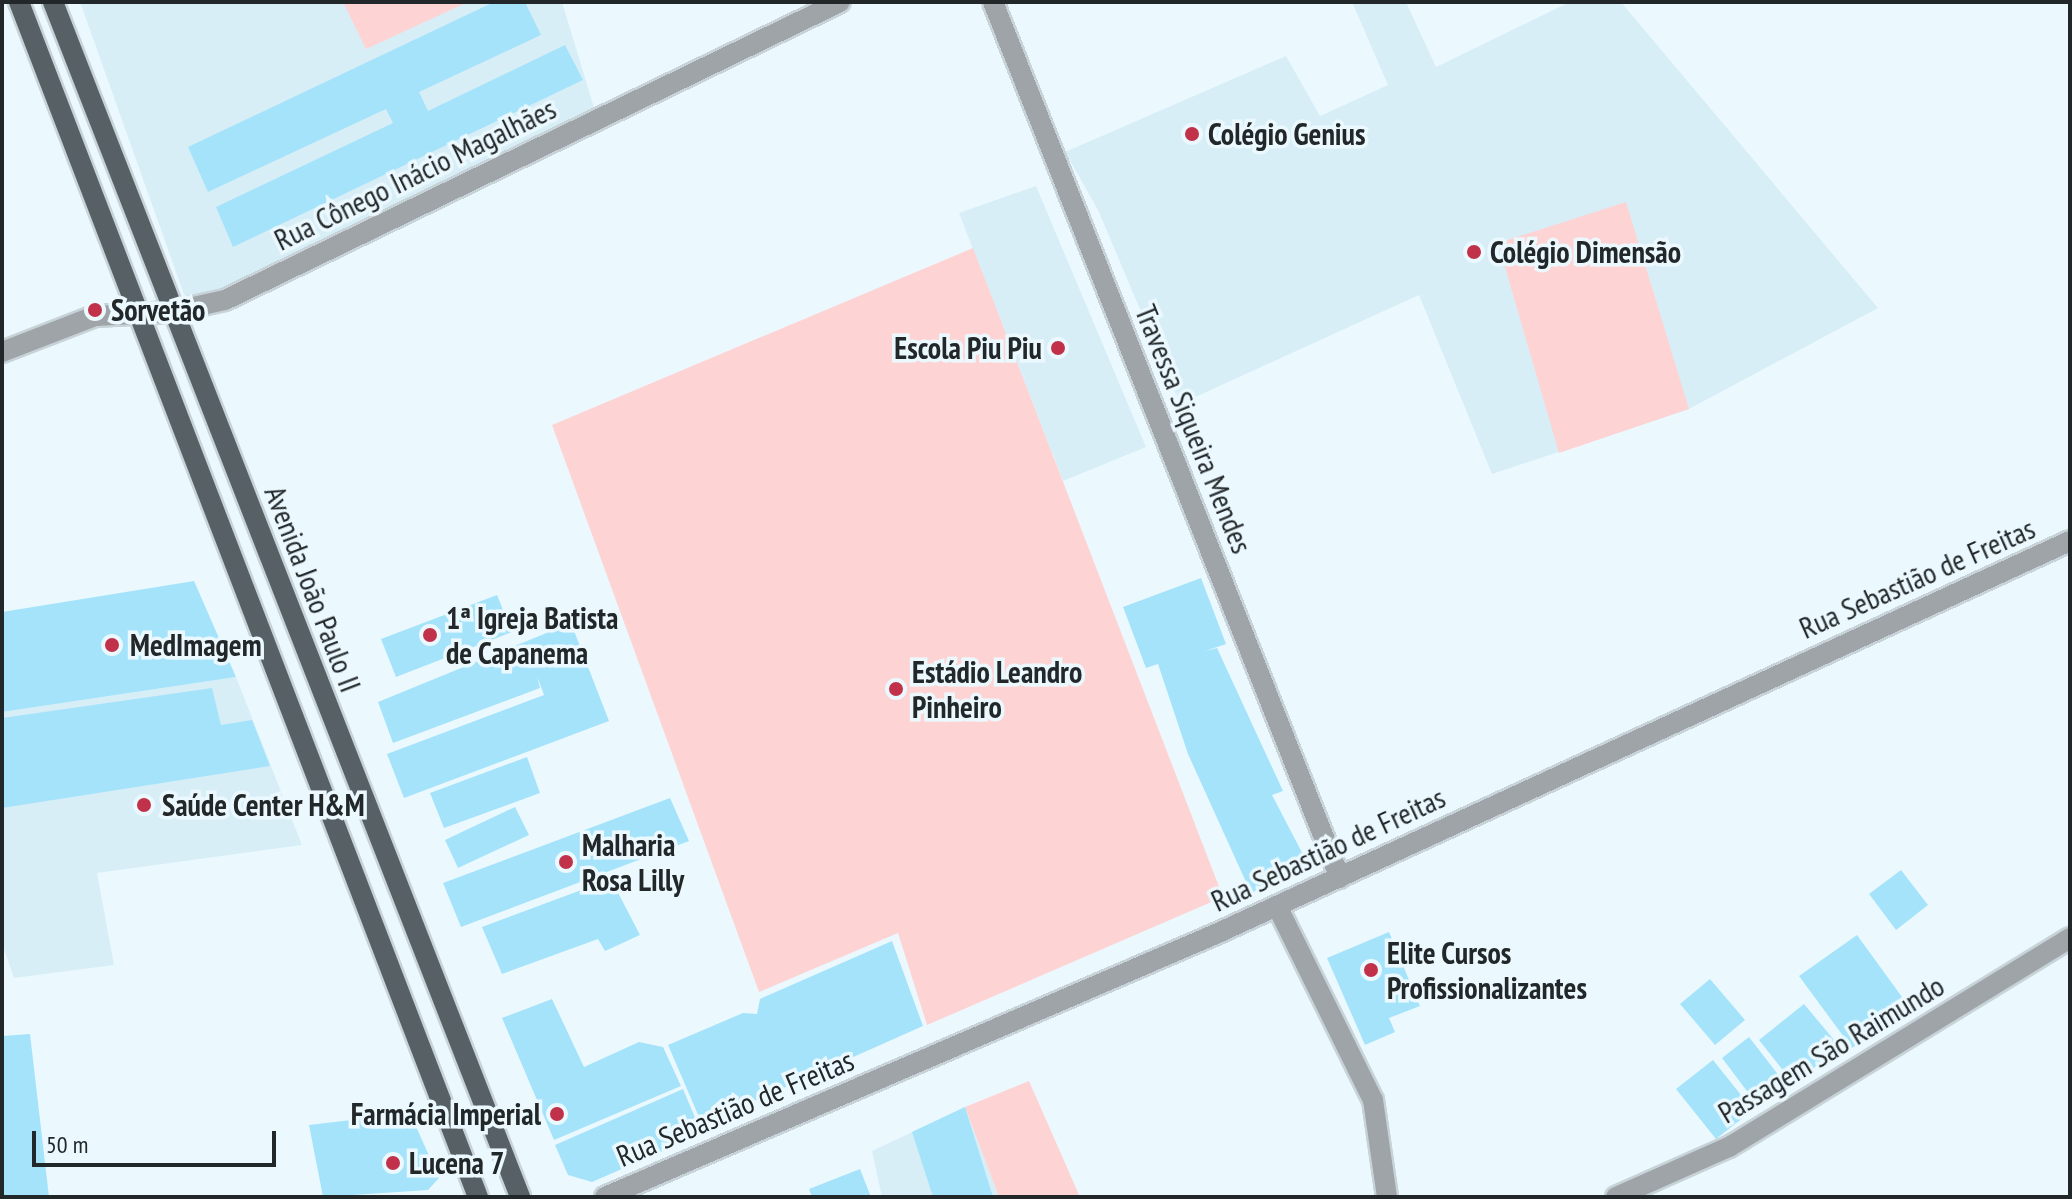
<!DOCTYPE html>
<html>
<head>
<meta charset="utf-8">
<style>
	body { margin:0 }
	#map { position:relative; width:2072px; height:1199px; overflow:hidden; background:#ebf9ff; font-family:"PT Sans Narrow",sans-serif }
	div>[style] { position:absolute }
	.built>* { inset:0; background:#d8eef7 }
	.green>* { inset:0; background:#fed3d4 }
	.building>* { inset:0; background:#a5e3fb }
	.roads { filter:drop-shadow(2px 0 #c7d3d8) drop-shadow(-2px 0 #c7d3d8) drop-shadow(0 2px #c7d3d8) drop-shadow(0 -2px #c7d3d8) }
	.minor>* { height:20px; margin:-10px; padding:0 10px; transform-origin:10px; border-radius:10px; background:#9ea4a7 }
	.major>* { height:20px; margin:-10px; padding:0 10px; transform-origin:10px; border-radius:10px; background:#576165 }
	.dots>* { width:22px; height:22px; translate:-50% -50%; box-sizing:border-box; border:4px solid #ebf9ff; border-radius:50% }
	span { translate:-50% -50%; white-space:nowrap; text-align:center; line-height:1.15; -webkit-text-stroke:7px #ebf9ff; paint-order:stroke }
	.poi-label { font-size:30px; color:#222729; font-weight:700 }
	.left { translate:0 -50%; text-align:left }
	.right { translate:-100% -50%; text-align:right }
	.street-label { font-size:30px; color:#222729 }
	.frame { position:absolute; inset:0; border:4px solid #222729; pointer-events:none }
	.scale { position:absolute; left:32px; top:1131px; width:244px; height:36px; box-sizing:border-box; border:4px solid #222729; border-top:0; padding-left:10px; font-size:24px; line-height:28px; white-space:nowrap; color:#222729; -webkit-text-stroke:6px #ebf9ff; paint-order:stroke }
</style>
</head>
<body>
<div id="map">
	<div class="built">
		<i style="clip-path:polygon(80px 2px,562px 2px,596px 114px,191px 314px)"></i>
		<i style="clip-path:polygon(1352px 2px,1406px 2px,1436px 67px,1570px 2px,1621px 2px,1878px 308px,1689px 409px,1492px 474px,1419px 295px,1180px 404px,1098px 210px,1065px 152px,1286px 56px,1320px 116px,1388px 85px)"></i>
		<i style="clip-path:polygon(1036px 186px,1146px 447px,1063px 481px,959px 213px)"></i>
		<i style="clip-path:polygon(236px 677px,302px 845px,97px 873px,114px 965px,14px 978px,2px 943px,2px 712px)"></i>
		<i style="clip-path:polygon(965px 1107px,999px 1197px,882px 1197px,872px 1151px)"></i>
	</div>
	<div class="green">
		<i style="clip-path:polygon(343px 2px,468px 2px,366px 49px)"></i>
		<i style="clip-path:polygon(1626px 202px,1689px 409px,1559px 453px,1498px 243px)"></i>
		<i style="clip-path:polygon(973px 248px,1223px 897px,927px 1025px,898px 933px,759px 992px,552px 425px)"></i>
		<i style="clip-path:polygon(1029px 1081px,1080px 1197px,999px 1197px,965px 1107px)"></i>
	</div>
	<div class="building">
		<i style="clip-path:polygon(494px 2px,525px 2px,541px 35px,419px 92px,428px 111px,565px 45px,583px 80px,233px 247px,216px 207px,393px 123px,386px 109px,208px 192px,188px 147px)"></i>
		<i style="clip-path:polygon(1201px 578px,1226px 644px,1205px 651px,1217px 648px,1283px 791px,1219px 814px,1272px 795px,1309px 866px,1251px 893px,1188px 754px,1158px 664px,1146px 668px,1123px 607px)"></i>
		<i style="clip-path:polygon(194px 581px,236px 677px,2px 712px,2px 612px)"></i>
		<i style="clip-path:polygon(497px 595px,512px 632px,396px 677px,381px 639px)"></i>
		<i style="clip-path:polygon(571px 623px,609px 721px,404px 798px,387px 754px,544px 695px,537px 676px,540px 688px,393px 743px,378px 702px)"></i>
		<i style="clip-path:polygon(212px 688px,221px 725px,252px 720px,270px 766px,2px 808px,2px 718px)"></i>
		<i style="clip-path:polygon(527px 757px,540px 793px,444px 828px,430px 793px)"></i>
		<i style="clip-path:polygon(670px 798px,689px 841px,461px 927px,443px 883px)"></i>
		<i style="clip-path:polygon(515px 807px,529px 835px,458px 868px,445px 840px)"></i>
		<i style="clip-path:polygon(1901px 870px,1928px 905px,1896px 930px,1869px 894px)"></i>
		<i style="clip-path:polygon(611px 879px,640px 935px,605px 951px,598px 939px,502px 974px,482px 927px)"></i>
		<i style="clip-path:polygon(1389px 932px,1420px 1006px,1389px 1018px,1395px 1032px,1365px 1045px,1327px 958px)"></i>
		<i style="clip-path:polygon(1857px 935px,1910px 1008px,1852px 1048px,1799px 976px)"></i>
		<i style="clip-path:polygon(892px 941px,923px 1026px,702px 1124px,668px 1045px,743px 1013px,757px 1014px,760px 999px)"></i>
		<i style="clip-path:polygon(1710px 979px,1745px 1020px,1715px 1045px,1680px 1004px)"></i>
		<i style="clip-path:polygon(552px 999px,584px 1067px,639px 1042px,663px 1047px,681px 1086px,554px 1140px,502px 1018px)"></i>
		<i style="clip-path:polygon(1804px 1004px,1840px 1047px,1794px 1084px,1759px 1040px)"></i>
		<i style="clip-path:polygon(30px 1034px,49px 1197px,2px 1197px,2px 1036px)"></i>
		<i style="clip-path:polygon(1749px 1037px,1787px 1086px,1759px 1107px,1722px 1058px)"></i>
		<i style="clip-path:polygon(1713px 1060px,1753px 1110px,1716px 1139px,1676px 1089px)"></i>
		<i style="clip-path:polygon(683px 1089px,702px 1134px,592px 1182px,568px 1175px,555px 1145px)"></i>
		<i style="clip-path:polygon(965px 1107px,993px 1197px,933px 1197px,912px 1132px)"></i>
		<i style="clip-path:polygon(410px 1113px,439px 1178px,428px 1190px,323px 1197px,309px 1125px)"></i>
		<i style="clip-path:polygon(860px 1169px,871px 1197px,812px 1197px,809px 1189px)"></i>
	</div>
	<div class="roads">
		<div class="minor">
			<i style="left:993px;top:2px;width:942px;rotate:68.39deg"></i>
			<i style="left:2px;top:352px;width:100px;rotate:-21.2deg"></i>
			<i style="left:95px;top:316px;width:76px;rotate:-3deg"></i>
			<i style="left:171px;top:312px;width:55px;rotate:-12.5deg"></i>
			<i style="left:225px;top:300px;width:683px;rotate:-25.85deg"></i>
			<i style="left:1277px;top:906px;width:216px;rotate:63.7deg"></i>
			<i style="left:1373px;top:1100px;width:98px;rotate:81.8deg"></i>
			<i style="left:605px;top:1197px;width:667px;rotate:-23.3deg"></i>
			<i style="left:1218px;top:933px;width:938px;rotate:-24.71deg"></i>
			<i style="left:1616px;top:1197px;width:124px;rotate:-23.9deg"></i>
			<i style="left:1729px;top:1147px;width:400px;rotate:-31.5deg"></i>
		</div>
		<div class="major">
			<i style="left:19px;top:2px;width:1280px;rotate:68.99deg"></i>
			<i style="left:53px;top:2px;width:1283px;rotate:68.65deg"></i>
		</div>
	</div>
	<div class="dots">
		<i style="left:1192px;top:134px;background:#c1314a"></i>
		<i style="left:1474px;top:252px;background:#c1314a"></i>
		<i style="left:95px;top:310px;background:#c1314a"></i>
		<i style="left:1058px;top:348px;background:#c1314a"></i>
		<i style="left:430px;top:635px;background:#c1314a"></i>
		<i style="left:112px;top:645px;background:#c1314a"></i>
		<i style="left:896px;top:689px;background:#c1314a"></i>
		<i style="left:144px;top:805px;background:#c1314a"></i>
		<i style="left:566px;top:862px;background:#c1314a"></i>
		<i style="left:1371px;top:970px;background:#c1314a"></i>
		<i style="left:557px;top:1114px;background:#c1314a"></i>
		<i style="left:393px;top:1163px;background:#c1314a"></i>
	</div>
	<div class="poi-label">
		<span class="left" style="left:1208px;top:134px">Colégio Genius</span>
		<span class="left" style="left:1490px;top:252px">Colégio Dimensão</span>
		<span class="left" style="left:111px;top:310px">Sorvetão</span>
		<span class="right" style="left:1042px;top:348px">Escola Piu Piu</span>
		<span class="left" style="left:446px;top:635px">1ª Igreja Batista<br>de Capanema</span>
		<span class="left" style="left:130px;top:645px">MedImagem</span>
		<span class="left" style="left:912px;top:689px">Estádio Leandro<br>Pinheiro</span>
		<span class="left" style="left:162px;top:805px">Saúde Center H&amp;M</span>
		<span class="left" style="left:582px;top:862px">Malharia<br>Rosa Lilly</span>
		<span class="left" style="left:1387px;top:970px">Elite Cursos<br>Profissionalizantes</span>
		<span class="right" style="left:541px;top:1114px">Farmácia Imperial</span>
		<span class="left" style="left:409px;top:1163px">Lucena 7</span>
	</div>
	<div class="street-label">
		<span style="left:415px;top:174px;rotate:-26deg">Rua Cônego Inácio Magalhães</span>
		<span style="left:1194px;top:429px;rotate:68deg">Travessa Siqueira Mendes</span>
		<span style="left:1917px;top:578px;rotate:-24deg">Rua Sebastião de Freitas</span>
		<span style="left:313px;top:589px;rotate:69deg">Avenida João Paulo II</span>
		<span style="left:1328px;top:849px;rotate:-25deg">Rua Sebastião de Freitas</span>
		<span style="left:1831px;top:1049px;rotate:-31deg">Passagem São Raimundo</span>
		<span style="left:735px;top:1108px;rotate:-23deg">Rua Sebastião de Freitas</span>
	</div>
	<div class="frame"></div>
	<div class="scale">50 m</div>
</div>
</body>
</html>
